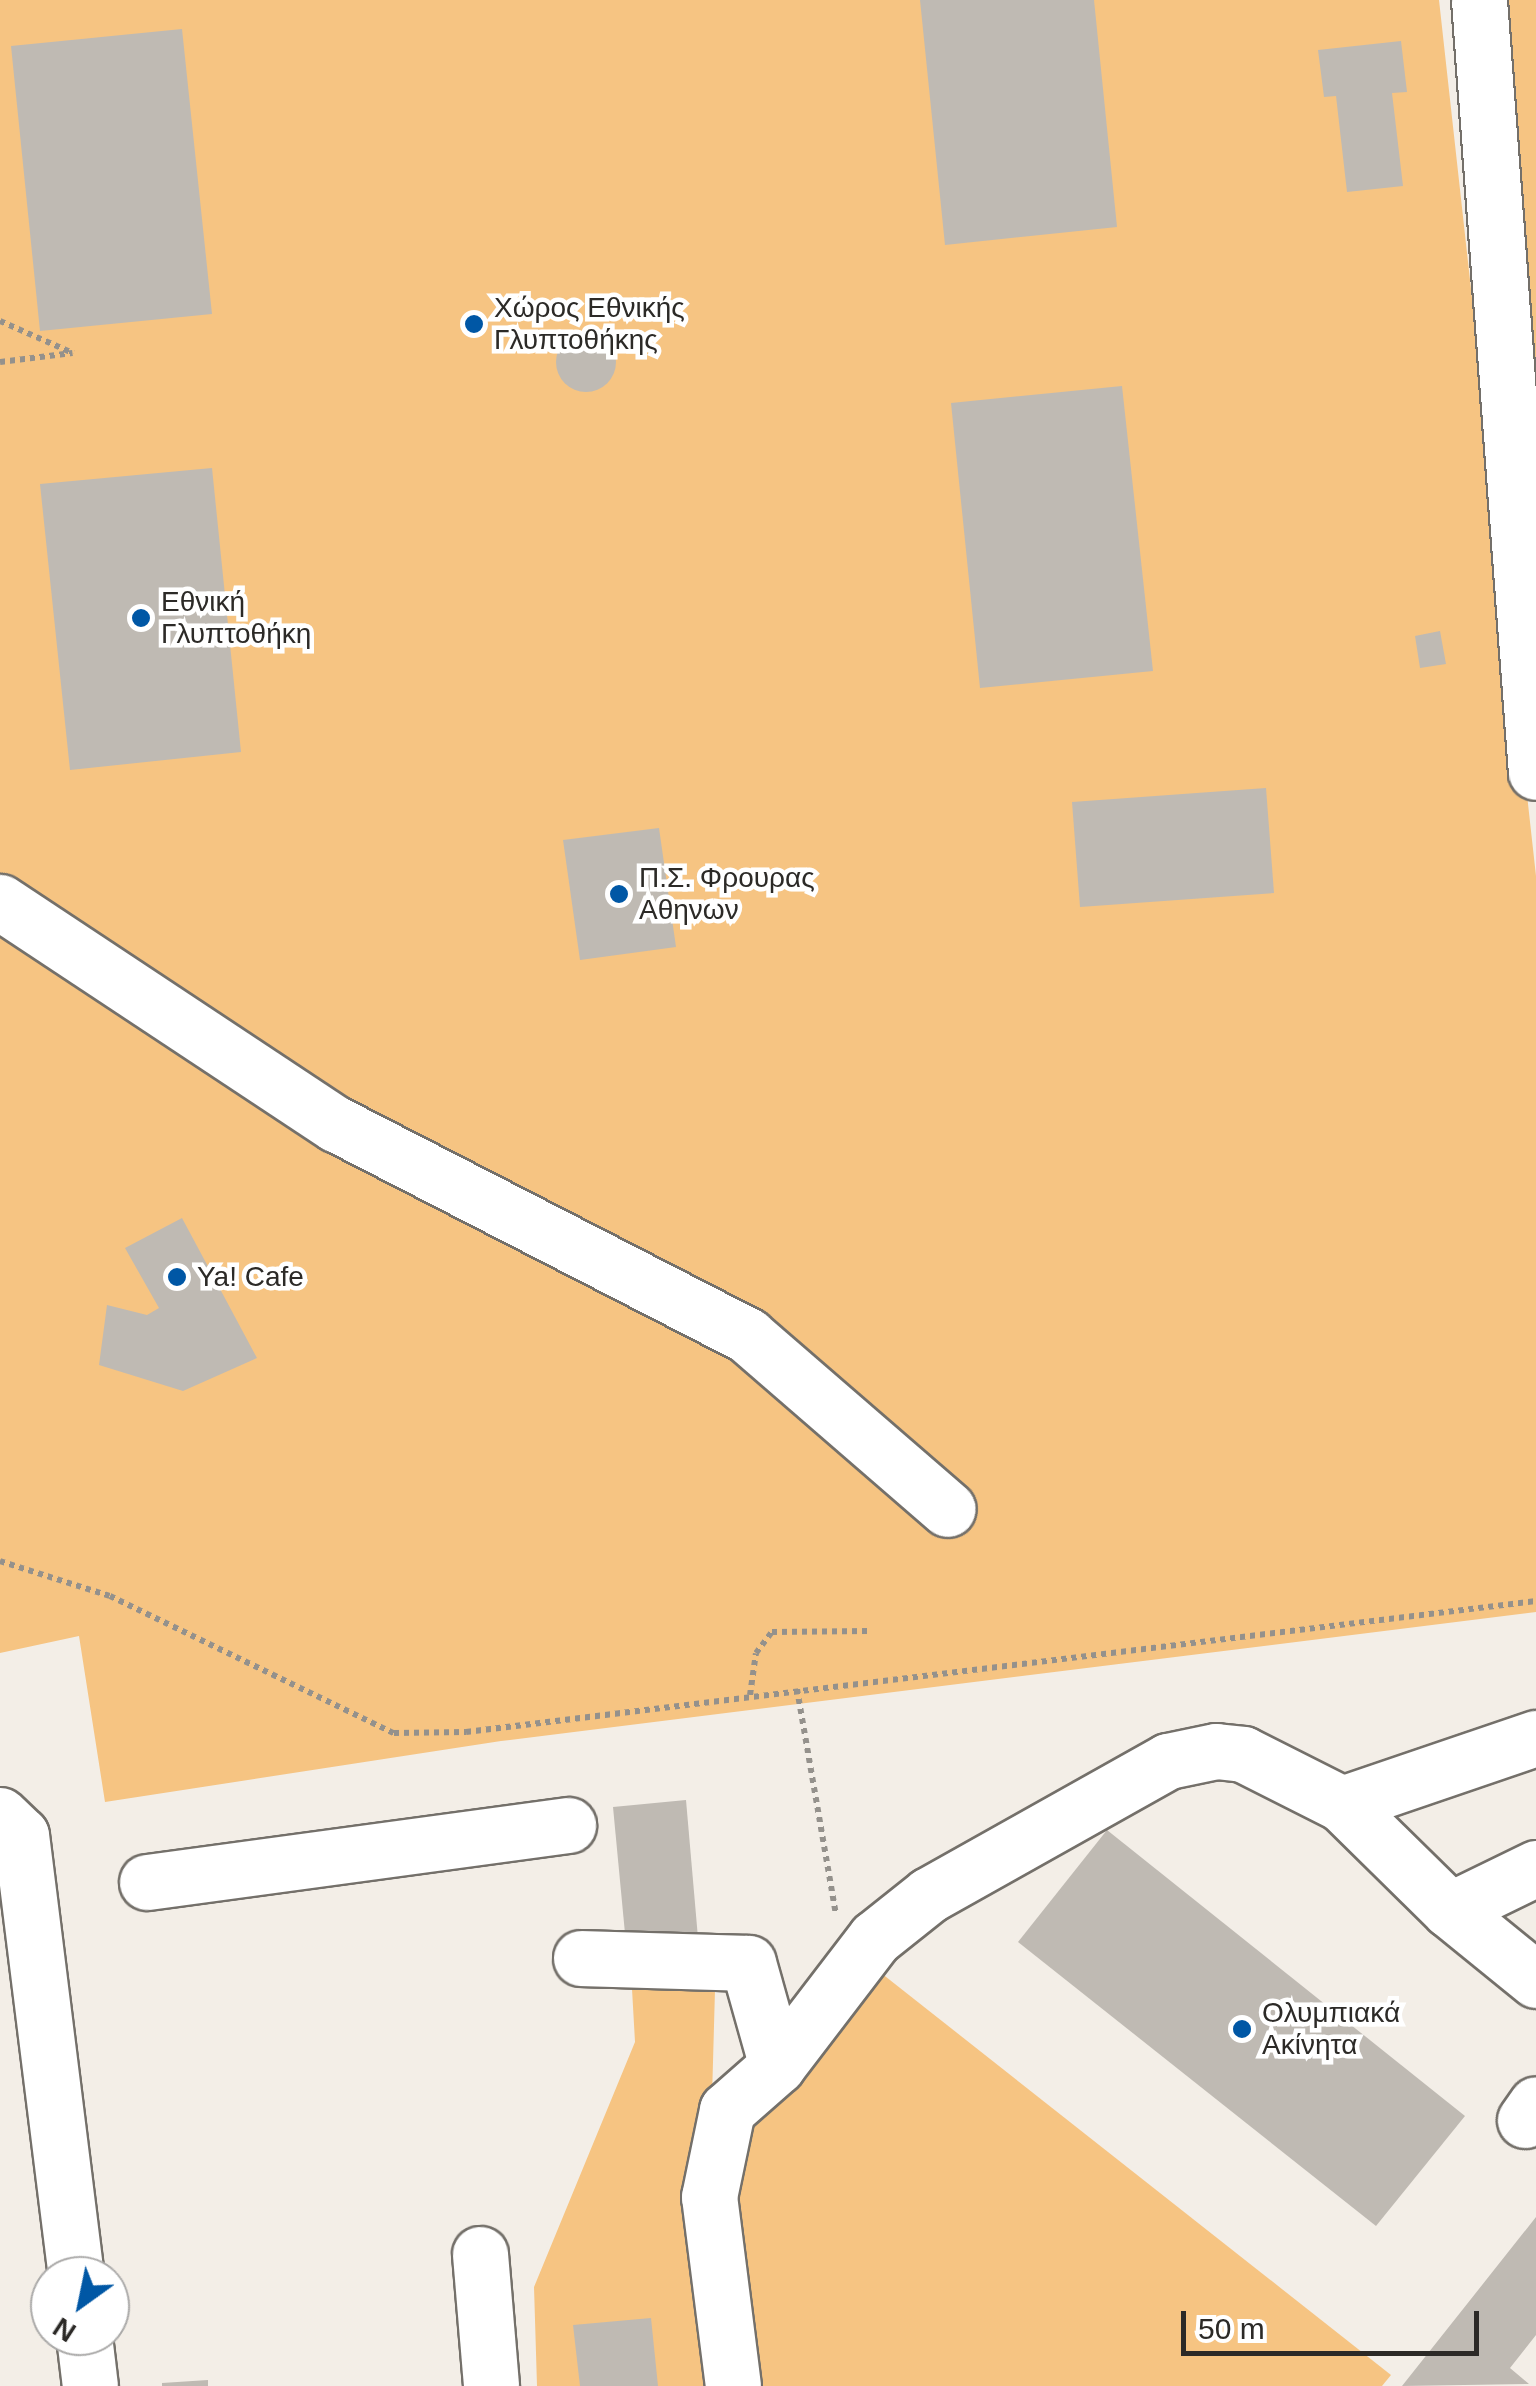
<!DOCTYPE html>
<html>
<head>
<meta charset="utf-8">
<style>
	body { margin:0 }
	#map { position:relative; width:1536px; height:2386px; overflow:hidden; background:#f3eee7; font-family:Arial,sans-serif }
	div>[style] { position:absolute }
	.green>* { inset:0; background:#f6c482 }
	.building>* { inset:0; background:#bfbab3 }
	.round { border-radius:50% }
	.path>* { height:6px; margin-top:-3px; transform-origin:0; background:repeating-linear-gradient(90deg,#94918c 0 5px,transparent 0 10px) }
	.roads { filter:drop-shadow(2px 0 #74706a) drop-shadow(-2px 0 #74706a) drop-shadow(0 2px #74706a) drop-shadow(0 -2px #74706a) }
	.minor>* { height:55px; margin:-27.5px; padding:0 27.5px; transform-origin:27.5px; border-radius:27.5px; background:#fff }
	.dots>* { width:28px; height:28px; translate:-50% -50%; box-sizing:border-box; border:5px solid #fff; border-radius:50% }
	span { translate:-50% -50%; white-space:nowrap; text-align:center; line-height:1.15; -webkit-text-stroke:9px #fff; paint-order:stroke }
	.poi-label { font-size:28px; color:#2c2a27 }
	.left { translate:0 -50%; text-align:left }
	.north { position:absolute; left:30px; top:2256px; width:100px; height:100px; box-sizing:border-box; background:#fff; border:2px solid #abaaa9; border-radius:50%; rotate:213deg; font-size:28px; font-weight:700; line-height:40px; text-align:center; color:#2c2a27 }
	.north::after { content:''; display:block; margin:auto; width:35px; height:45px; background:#0057a5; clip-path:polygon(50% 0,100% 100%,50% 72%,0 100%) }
	.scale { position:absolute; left:1181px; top:2311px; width:298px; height:45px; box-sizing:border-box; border:5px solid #2c2a27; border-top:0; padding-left:12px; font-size:30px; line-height:35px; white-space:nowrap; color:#2c2a27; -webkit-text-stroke:8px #fff; paint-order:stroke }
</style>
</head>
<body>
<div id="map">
	<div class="green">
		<i style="clip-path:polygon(0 0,1439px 0,1536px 876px,1536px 1612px,501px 1741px,105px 1802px,79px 1636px,0 1653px)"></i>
		<i style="clip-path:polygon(1501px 0,1536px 0,1536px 392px)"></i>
		<i style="clip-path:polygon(862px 1958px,1391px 2375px,1382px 2386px,740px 2386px,719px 2150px)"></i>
		<i style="clip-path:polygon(632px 1989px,715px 1990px,704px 2386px,537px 2386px,534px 2287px,635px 2042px)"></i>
	</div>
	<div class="building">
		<i style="clip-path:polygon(920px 0,1094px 0,1117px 227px,945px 245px)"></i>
		<i style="clip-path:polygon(182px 29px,212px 314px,40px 331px,11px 46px)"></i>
		<i style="clip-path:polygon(1401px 41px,1407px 92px,1392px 93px,1403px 186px,1347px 192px,1336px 96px,1324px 97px,1318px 50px)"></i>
		<i class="round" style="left:556px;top:332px;width:60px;height:60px"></i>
		<i style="clip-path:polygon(1122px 386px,1153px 671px,980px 688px,951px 403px)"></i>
		<i style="clip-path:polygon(212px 468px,241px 752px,70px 770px,40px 484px)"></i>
		<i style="clip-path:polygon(1440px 631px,1446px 664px,1420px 668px,1415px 636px)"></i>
		<i style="clip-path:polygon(1266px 788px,1274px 893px,1080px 907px,1072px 802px)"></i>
		<i style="clip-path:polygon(659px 828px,676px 947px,580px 960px,563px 840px)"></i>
		<i style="clip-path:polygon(182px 1218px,257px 1358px,183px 1391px,99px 1365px,107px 1305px,147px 1315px,159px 1308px,125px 1248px)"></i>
		<i style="clip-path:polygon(686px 1800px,698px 1938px,626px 1944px,613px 1807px)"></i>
		<i style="clip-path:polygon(1107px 1830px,1465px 2116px,1376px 2226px,1018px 1942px)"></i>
		<i style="clip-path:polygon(1536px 2217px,1536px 2335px,1510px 2368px,1529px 2384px,1402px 2386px)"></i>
		<i style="clip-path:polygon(651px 2318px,658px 2386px,580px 2386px,573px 2325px)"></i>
		<i style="clip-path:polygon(208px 2380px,208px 2386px,162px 2386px,162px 2383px)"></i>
	</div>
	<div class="path">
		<i style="left:0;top:321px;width:80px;rotate:23.7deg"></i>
		<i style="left:0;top:362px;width:73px;rotate:-7.1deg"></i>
		<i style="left:0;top:1561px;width:115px;rotate:17.7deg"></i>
		<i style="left:110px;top:1596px;width:315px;rotate:25.8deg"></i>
		<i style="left:394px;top:1733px;width:72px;rotate:-0.8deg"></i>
		<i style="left:466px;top:1732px;width:1078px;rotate:-6.98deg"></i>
		<i style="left:797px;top:1689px;width:228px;rotate:80.2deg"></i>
		<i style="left:750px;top:1695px;width:42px;rotate:-81.9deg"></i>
		<i style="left:756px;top:1653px;width:26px;rotate:-53deg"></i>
		<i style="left:772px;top:1632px;width:96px;rotate:-0.6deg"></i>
	</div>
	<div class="roads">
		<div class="minor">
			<i style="left:1479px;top:0;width:774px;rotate:85.78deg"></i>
			<i style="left:0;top:902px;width:403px;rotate:33.5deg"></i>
			<i style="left:336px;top:1124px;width:463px;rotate:27.2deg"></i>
			<i style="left:748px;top:1336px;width:264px;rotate:40.9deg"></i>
			<i style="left:1342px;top:1804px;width:205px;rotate:-18.8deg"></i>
			<i style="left:0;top:1815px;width:29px;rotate:44deg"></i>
			<i style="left:21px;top:1835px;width:444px;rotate:82.9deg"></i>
			<i style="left:147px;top:1882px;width:425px;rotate:-7.7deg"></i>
			<i style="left:1450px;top:1910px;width:111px;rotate:39.1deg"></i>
			<i style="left:581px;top:1958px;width:167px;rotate:1.7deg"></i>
			<i style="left:748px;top:1963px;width:107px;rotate:74.3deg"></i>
			<i style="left:1525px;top:2120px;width:19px;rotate:-55deg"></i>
			<i style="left:480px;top:2254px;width:132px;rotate:85.2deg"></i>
			<i style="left:84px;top:2336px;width:50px;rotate:83.2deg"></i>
			<i style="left:733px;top:2386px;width:191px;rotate:-97.2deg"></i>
			<i style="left:709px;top:2197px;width:89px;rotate:-78.3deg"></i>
			<i style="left:727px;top:2110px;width:67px;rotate:-41.3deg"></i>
			<i style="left:777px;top:2066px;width:161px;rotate:-52.6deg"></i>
			<i style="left:875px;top:1938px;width:69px;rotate:-38.5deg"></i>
			<i style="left:929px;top:1895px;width:274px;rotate:-29.3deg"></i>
			<i style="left:1168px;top:1761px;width:49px;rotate:-11.8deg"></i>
			<i style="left:1216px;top:1751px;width:27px;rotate:6deg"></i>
			<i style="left:1243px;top:1754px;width:111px;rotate:26.8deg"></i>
			<i style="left:1342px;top:1804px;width:151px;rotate:44.5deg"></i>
			<i style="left:1450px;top:1910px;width:96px;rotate:-26deg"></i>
		</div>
	</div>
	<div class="dots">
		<i style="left:474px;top:324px;background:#0057a5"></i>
		<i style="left:141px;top:618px;background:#0057a5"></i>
		<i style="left:619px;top:894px;background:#0057a5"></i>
		<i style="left:177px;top:1277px;background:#0057a5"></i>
		<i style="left:1242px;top:2029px;background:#0057a5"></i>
	</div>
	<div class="poi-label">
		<span class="left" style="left:494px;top:324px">Χώρος Εθνικής<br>Γλυπτοθήκης</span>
		<span class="left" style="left:161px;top:618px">Εθνική<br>Γλυπτοθήκη</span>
		<span class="left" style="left:639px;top:894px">Π.Σ. Φρουρας<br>Αθηνων</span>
		<span class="left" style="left:197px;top:1277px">Ya! Cafe</span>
		<span class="left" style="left:1262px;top:2029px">Ολυμπιακά<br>Ακίνητα</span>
	</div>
	<div class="north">N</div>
	<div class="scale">50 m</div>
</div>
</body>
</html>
